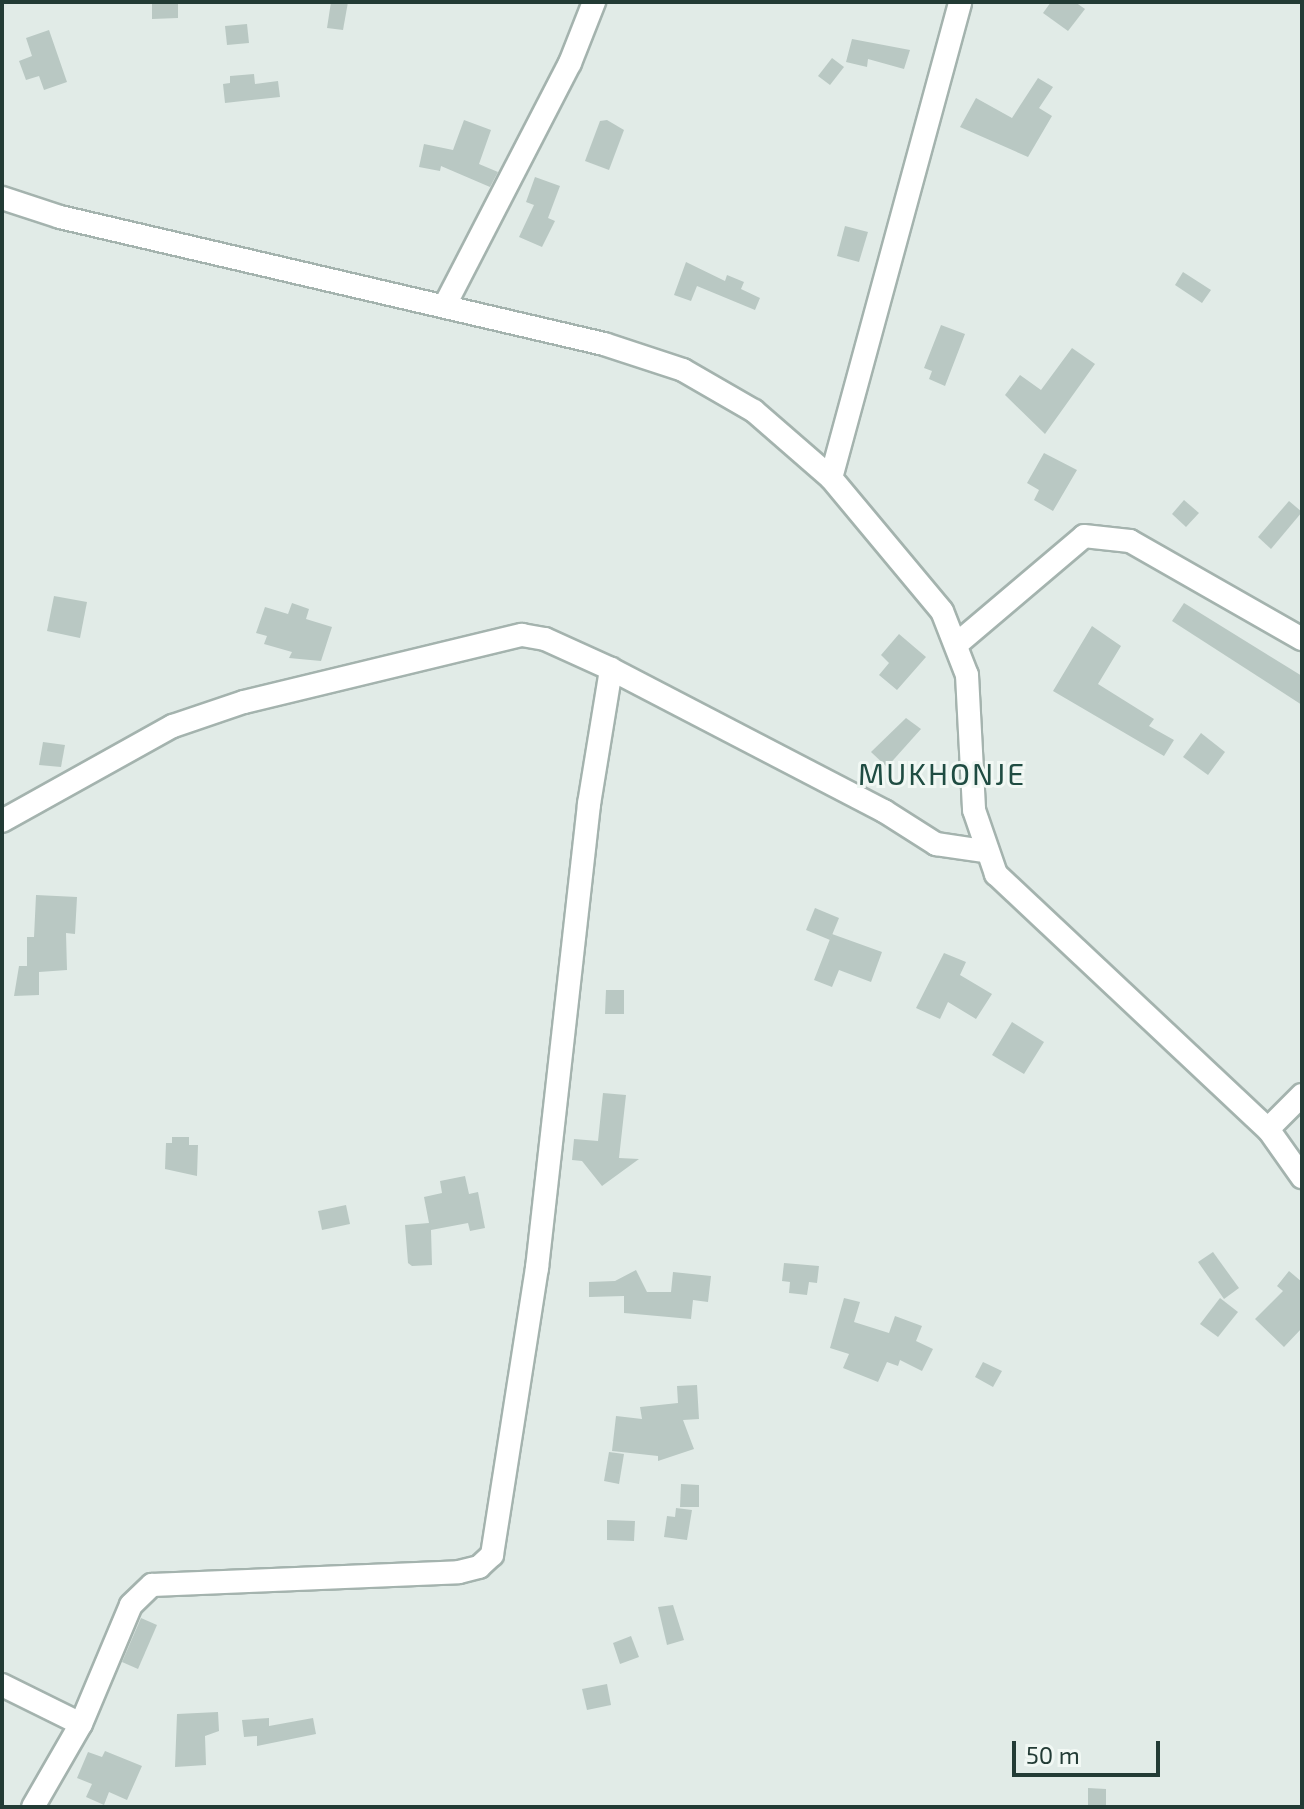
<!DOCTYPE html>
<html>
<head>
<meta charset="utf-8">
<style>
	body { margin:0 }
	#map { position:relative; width:1304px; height:1809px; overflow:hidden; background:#e1ebe7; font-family:"Exo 2",sans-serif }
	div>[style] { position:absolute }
	.building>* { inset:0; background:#b9c8c3 }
	.roads { filter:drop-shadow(2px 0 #a4b3ae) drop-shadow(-2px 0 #a4b3ae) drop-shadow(0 2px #a4b3ae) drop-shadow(0 -2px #a4b3ae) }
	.street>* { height:22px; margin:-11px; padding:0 11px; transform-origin:11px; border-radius:11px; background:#fff }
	span { translate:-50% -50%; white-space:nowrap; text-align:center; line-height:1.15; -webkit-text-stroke:6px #f1f8f4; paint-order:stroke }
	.quarter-label { font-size:30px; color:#1f4c42; letter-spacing:2px }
	.frame { position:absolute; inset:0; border:4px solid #223b35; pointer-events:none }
	.scale { position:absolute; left:1012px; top:1741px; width:148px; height:36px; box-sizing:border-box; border:4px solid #223b35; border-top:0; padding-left:10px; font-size:24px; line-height:28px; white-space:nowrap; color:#223b35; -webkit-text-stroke:6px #f1f8f4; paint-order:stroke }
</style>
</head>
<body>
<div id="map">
	<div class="building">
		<i style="clip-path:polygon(152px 2px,178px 2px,178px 18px,152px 19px)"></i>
		<i style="clip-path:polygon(331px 2px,348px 2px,343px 30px,327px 28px)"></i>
		<i style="clip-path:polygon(1051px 2px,1075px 2px,1085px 9px,1068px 31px,1043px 13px)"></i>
		<i style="clip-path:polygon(247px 24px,249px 43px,227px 45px,225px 26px)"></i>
		<i style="clip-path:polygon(49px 30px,67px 82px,44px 90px,39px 76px,26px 80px,19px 61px,32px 56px,26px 38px)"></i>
		<i style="clip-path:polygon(852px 39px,910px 50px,904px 69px,868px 59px,867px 67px,846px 62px)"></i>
		<i style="clip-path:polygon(832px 58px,844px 67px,830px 85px,818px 76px)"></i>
		<i style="clip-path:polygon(254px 74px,255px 84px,278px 81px,280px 97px,225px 103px,223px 84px,230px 83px,230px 76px)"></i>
		<i style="clip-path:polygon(1038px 78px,1053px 87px,1039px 108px,1052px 116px,1028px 157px,960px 127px,976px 98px,1012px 118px)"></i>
		<i style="clip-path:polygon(464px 120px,491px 130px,479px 164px,498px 172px,490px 187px,441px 166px,440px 171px,419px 167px,424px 144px,453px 150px)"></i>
		<i style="clip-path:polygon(607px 120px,624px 130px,609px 170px,585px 161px,600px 121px)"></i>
		<i style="clip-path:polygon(535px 177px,560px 186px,548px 218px,555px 221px,542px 247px,519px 237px,534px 205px,526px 202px)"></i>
		<i style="clip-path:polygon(845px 226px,868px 232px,859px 262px,837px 256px)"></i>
		<i style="clip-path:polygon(686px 262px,725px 281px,727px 275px,744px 282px,741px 289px,760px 298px,755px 310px,697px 286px,691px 301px,674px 295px)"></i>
		<i style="clip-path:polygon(1183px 272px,1211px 290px,1202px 303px,1175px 285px)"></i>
		<i style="clip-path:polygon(941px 325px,965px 334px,945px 386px,929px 379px,932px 371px,924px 368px)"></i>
		<i style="clip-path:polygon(1072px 348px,1095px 364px,1045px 434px,1005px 395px,1020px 375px,1041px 390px)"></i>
		<i style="clip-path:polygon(1044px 453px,1077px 470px,1053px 511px,1034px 500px,1039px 490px,1027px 483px)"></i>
		<i style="clip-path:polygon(1184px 500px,1199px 513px,1186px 527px,1172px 514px)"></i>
		<i style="clip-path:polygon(1289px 501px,1302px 512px,1271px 549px,1258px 537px)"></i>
		<i style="clip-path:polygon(54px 596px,87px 602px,80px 638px,47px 631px)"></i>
		<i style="clip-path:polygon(292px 603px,309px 609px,306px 619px,332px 627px,321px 661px,289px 658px,292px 652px,264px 644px,267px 636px,256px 633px,265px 607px,288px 614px)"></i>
		<i style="clip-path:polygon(1184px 603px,1302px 676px,1302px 705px,1172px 621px)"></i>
		<i style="clip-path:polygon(1092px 626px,1121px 646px,1098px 684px,1154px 719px,1149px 726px,1174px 740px,1164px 756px,1053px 691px)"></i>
		<i style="clip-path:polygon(899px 634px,926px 657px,897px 690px,879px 675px,889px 663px,881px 655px)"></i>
		<i style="clip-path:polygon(906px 718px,921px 729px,887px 767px,871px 752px)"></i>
		<i style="clip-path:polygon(1201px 733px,1225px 752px,1208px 775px,1183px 757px)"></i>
		<i style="clip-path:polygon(43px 742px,65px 745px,61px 767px,39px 765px)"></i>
		<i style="clip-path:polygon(36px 895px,77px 897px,75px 934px,66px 933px,67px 970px,39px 972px,39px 995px,14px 996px,19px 966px,27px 966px,27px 937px,34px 937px)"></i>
		<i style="clip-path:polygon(815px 908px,839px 918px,830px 940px,806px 930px)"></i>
		<i style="clip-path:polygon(832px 934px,882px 952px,871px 982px,839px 970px,832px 987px,814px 980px)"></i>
		<i style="clip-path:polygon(944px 953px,966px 962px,960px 975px,992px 994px,976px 1019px,948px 1002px,940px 1019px,916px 1008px)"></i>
		<i style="clip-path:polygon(606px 990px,624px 990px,624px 1014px,605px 1014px)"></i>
		<i style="clip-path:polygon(1012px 1022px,1044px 1042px,1024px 1074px,992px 1055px)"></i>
		<i style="clip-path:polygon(603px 1093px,626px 1095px,619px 1158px,639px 1159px,602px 1186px,582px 1161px,572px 1160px,574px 1139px,598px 1141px)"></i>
		<i style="clip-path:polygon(172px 1137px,189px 1137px,189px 1145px,198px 1145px,197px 1176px,165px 1169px,166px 1143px,172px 1143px)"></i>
		<i style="clip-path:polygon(465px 1176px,469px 1194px,478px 1192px,485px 1228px,470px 1231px,468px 1223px,431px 1230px,432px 1265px,412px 1266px,408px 1263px,405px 1225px,429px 1223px,424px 1197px,442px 1193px,440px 1181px)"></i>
		<i style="clip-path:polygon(346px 1205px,350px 1224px,322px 1230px,318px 1211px)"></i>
		<i style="clip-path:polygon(1213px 1252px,1239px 1288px,1224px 1299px,1198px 1262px)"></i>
		<i style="clip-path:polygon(784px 1263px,819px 1266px,817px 1283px,809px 1282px,807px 1295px,789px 1293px,790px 1282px,782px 1281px)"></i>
		<i style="clip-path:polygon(636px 1270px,647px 1292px,671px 1292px,673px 1272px,711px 1276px,708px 1302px,693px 1300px,691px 1319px,624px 1313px,624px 1296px,589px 1297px,589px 1282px,615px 1281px)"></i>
		<i style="clip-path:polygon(1289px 1271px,1302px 1282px,1302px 1328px,1284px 1347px,1255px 1319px,1283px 1291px,1277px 1286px)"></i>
		<i style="clip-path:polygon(844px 1298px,860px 1302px,854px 1322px,889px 1333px,895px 1316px,922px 1326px,916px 1341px,933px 1349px,922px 1371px,900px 1360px,898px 1366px,887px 1362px,878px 1382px,843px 1368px,849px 1354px,830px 1348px)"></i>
		<i style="clip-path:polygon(1220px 1298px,1238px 1312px,1218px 1337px,1200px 1324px)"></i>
		<i style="clip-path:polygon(983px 1362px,1002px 1371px,993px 1387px,975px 1377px)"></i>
		<i style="clip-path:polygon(697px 1385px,699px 1419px,683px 1420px,694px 1449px,658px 1461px,658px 1456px,612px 1451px,616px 1416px,642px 1419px,640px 1407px,678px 1403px,677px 1386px)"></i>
		<i style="clip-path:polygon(609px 1452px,624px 1454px,619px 1484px,604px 1481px)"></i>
		<i style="clip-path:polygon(681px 1484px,699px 1485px,699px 1507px,680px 1507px)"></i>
		<i style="clip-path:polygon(676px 1508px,692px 1510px,687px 1540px,664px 1537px,667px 1516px,675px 1517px)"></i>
		<i style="clip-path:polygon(607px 1520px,635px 1521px,634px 1541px,607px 1540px)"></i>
		<i style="clip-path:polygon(673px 1605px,684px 1640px,667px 1645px,658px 1607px)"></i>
		<i style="clip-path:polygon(141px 1618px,157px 1625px,138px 1669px,122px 1662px)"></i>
		<i style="clip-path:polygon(631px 1636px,639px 1657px,620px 1664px,613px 1643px)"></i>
		<i style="clip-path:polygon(607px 1684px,611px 1705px,587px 1710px,582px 1689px)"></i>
		<i style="clip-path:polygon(218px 1712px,219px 1731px,205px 1736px,206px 1765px,175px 1767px,177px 1714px)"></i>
		<i style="clip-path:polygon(269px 1718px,269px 1726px,313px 1718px,316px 1734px,257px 1746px,257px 1736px,244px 1737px,242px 1720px)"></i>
		<i style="clip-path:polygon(105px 1751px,142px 1766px,127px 1800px,109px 1792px,104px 1805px,86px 1797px,92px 1784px,77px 1778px,88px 1752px,102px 1757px)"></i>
		<i style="clip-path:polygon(1088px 1788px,1106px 1789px,1106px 1807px,1088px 1806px)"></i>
	</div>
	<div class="roads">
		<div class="street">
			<i style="left:2px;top:198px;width:61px;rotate:18.1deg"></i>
			<i style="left:60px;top:217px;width:559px;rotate:13.14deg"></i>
			<i style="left:604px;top:344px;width:83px;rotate:18.2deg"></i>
			<i style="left:683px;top:370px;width:82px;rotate:30deg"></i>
			<i style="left:754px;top:411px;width:102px;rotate:41deg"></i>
			<i style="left:831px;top:478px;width:173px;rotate:50.2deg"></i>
			<i style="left:942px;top:611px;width:69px;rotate:68.7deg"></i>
			<i style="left:967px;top:675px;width:135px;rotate:87deg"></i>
			<i style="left:974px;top:810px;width:68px;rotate:71deg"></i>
			<i style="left:996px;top:874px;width:373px;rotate:43.2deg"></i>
			<i style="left:1268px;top:1129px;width:59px;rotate:54.7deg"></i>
			<i style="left:445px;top:305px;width:272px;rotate:-62.7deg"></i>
			<i style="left:570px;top:63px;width:66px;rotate:-68.5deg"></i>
			<i style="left:831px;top:478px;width:493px;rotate:-74.8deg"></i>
			<i style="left:958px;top:643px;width:165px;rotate:-40.3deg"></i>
			<i style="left:1084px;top:536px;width:46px;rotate:6.2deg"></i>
			<i style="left:1130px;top:541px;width:198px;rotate:29.7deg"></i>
			<i style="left:2px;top:821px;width:196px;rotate:-29.1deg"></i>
			<i style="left:173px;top:726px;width:75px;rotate:-18.7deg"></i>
			<i style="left:244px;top:702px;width:286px;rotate:-13.6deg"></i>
			<i style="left:522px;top:635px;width:23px;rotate:10deg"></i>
			<i style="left:545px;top:639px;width:72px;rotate:24.4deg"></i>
			<i style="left:611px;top:669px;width:308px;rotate:27.5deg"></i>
			<i style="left:884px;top:811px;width:62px;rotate:32.4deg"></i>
			<i style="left:936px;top:844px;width:49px;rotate:8.3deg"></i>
			<i style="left:1268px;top:1129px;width:48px;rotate:-45deg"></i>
			<i style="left:2px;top:1685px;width:88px;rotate:26.3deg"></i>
			<i style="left:33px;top:1807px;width:96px;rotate:-60deg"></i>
			<i style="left:81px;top:1724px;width:129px;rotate:-67.2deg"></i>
			<i style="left:131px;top:1605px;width:29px;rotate:-44deg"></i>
			<i style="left:152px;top:1585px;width:307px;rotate:-2.4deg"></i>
			<i style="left:459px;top:1572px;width:21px;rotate:-14deg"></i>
			<i style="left:479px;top:1567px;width:18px;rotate:-43deg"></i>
			<i style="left:492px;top:1555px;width:291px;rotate:-81.1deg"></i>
			<i style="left:537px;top:1268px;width:467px;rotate:-83.6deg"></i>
			<i style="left:589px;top:804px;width:137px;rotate:-80.7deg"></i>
		</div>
	</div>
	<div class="quarter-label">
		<span style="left:942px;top:773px">MUKHONJE</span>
	</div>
	<div class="frame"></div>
	<div class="scale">50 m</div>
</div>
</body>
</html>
